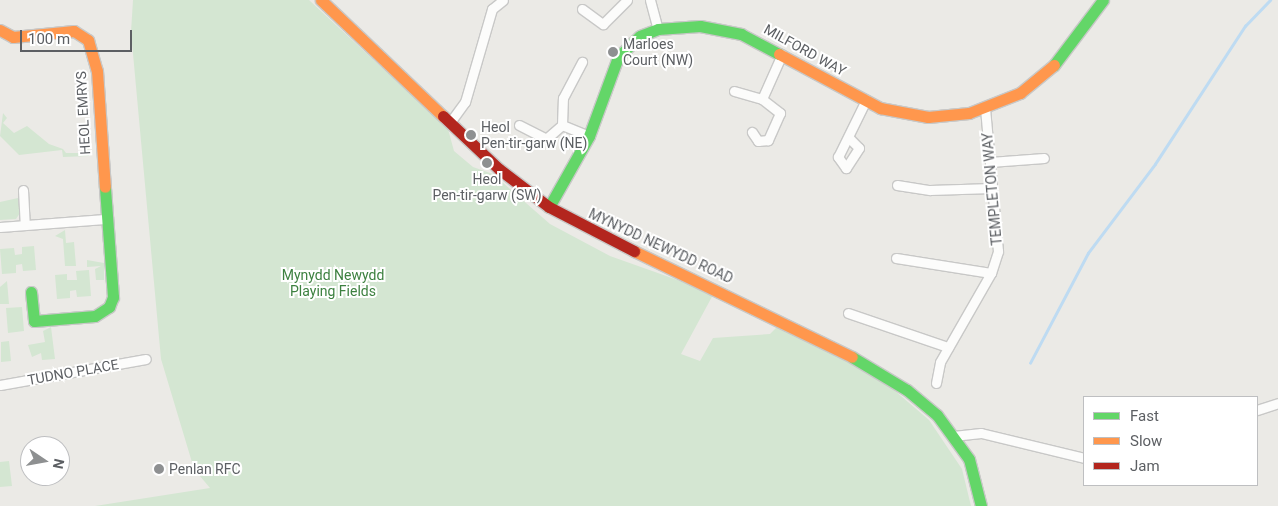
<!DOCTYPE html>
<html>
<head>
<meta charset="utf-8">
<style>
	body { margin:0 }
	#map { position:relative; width:1278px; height:506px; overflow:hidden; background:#ebeae6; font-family:Roboto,sans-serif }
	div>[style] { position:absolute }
	.green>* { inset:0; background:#d4e6d2 }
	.stream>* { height:2.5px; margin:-1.25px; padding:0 1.25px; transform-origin:1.25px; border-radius:1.25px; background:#bedbf2 }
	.roads { filter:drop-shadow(1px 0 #c8c8c7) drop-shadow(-1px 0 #c8c8c7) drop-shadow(0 1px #c8c8c7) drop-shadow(0 -1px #c8c8c7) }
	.street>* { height:9px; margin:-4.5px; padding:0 4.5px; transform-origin:4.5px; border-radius:4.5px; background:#fcfcfb }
	.fast>* { height:11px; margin:-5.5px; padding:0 5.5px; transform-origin:5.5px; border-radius:5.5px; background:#63d668 }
	.slow>* { height:11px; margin:-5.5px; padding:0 5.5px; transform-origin:5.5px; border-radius:5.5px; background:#ff974d }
	.jam>* { height:11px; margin:-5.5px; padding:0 5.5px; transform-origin:5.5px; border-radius:5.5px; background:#b3261e }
	.dots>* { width:14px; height:14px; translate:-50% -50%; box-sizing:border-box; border:2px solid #fff; border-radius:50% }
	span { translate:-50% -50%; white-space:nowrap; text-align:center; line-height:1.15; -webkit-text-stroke:4px #fff; paint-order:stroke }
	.poi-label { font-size:14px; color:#5c5f63 }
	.left { translate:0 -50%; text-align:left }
	.street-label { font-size:14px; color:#5c5f63 }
	.park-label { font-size:14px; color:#3d8140 }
	.legend { position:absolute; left:1083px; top:396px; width:175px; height:90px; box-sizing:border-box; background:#fff; border:1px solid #bebfc1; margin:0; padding:6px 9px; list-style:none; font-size:15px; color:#5c5f63 }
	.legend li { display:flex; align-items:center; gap:10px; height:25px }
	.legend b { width:25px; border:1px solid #bebfc1 }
	.north { position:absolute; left:20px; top:436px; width:50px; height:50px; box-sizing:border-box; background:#fff; border:1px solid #bebfc1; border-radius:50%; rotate:102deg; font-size:14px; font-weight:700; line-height:20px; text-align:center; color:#5c5f63 }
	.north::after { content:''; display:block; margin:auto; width:18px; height:22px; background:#8e9091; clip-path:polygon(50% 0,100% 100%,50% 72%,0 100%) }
	.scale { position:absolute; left:20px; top:30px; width:112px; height:22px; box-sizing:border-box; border:2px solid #5c5f63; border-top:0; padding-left:6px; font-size:15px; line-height:18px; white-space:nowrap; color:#5c5f63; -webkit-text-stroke:4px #fff; paint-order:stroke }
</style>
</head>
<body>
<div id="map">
	<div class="green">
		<i style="clip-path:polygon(133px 0,309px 0,448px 129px,454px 151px,473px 167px,493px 174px,550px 224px,610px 256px,714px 293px,681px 354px,700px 361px,713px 338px,770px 334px,779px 325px,880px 378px,929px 420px,962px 469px,971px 506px,95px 506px,210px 488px,194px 469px,161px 359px,131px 32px)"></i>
		<i style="clip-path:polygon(3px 113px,7px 118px,3px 123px,14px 133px,27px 126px,49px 144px,63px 149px,66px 153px,83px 153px,88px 146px,89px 156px,63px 157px,62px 150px,19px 155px,0 136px)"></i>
		<i style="clip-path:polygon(18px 198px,20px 213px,16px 219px,0 220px,0 202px)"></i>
		<i style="clip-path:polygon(65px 230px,66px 243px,74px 242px,76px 266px,65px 266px,63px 239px,55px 236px)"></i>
		<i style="clip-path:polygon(34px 246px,36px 270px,23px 271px,22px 264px,16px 265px,16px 273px,2px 274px,0 249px,14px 248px,15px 255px,22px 254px,22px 247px)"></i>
		<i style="clip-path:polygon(87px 260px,104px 263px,104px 280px,96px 280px,95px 269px,101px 266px,87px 267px)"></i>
		<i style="clip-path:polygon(89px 270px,91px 296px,77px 297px,76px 290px,70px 291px,70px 298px,57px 299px,55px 275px,67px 274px,67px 280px,77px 280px,76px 271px)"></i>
		<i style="clip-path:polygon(7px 281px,9px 304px,0 304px,0 287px)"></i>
		<i style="clip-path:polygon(22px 307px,24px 331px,8px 333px,6px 308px)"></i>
		<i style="clip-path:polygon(51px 327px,55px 359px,42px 360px,41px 353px,32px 357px,28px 345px,45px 342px,43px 331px)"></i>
		<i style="clip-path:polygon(9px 341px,11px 361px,1px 362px,1px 342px)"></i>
		<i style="clip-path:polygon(9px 461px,12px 486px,0 487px,0 462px)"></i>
	</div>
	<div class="stream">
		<i style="left:1030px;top:363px;width:124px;rotate:-62.2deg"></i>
		<i style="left:1088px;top:253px;width:111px;rotate:-53deg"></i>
		<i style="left:1155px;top:164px;width:165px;rotate:-56.9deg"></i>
		<i style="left:1245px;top:26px;width:36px;rotate:-46deg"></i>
	</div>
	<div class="roads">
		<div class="street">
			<i style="left:650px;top:0;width:30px;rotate:75deg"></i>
			<i style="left:582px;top:9px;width:26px;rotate:36deg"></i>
			<i style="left:603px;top:24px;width:34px;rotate:-45deg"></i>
			<i style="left:734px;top:91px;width:29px;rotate:16deg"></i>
			<i style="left:762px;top:99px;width:23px;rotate:38deg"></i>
			<i style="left:780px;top:113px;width:30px;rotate:114deg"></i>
			<i style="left:768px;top:140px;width:10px;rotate:174deg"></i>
			<i style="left:758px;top:141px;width:11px;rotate:-124deg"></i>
			<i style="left:762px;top:99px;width:49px;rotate:-66deg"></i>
			<i style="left:451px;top:121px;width:24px;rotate:-54deg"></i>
			<i style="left:465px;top:102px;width:97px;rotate:-73.8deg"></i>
			<i style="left:492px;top:9px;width:14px;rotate:-39deg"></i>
			<i style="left:519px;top:125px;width:30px;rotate:27deg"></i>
			<i style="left:546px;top:139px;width:21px;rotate:-41deg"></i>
			<i style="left:562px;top:125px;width:29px;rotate:22deg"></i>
			<i style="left:562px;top:125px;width:27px;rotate:-88deg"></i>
			<i style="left:563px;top:98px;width:41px;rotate:-62.2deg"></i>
			<i style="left:849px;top:138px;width:14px;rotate:45deg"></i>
			<i style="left:859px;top:148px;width:24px;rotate:123deg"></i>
			<i style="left:846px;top:168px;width:14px;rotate:-126deg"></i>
			<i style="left:838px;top:157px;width:64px;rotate:-63.8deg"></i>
			<i style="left:990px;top:162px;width:54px;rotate:-4.2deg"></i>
			<i style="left:897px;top:185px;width:33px;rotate:9deg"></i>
			<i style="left:930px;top:190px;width:62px;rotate:-1.8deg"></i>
			<i style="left:23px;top:190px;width:34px;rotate:87deg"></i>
			<i style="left:0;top:227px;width:105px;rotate:-4.4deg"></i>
			<i style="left:896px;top:258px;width:96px;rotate:9deg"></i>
			<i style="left:848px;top:313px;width:106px;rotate:18.8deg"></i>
			<i style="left:936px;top:383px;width:21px;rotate:-79deg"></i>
			<i style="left:940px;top:362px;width:103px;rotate:-60.2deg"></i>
			<i style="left:991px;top:273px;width:23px;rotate:-72deg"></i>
			<i style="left:998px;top:251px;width:144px;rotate:-95.2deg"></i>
			<i style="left:0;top:385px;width:148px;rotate:-10.1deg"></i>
			<i style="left:1257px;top:410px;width:22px;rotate:-18deg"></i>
			<i style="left:953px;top:436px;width:28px;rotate:-6deg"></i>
			<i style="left:981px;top:433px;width:106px;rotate:13.6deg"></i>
		</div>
		<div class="fast">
			<i style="left:1054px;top:65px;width:81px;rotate:-53deg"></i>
			<i style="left:549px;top:207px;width:81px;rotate:-60.6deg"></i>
			<i style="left:589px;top:136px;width:84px;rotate:-69.8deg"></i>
			<i style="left:618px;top:57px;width:30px;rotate:-44deg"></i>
			<i style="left:640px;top:36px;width:19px;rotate:-21deg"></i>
			<i style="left:658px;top:29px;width:42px;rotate:-4.1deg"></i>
			<i style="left:700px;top:26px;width:42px;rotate:11deg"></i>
			<i style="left:741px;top:34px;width:43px;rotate:27.8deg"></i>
			<i style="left:31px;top:292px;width:29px;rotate:84deg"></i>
			<i style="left:34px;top:321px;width:61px;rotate:-4.7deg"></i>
			<i style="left:95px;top:316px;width:17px;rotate:-33deg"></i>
			<i style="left:109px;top:307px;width:11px;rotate:-68deg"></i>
			<i style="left:113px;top:297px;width:110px;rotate:-94.2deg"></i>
			<i style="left:852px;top:357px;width:64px;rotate:31deg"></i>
			<i style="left:907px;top:390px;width:39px;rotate:40deg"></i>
			<i style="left:937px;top:415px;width:54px;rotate:54deg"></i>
			<i style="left:969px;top:459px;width:49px;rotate:75.7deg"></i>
		</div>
		<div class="slow">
			<i style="left:321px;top:0;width:168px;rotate:43.6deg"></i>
			<i style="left:0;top:30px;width:15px;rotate:28deg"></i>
			<i style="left:13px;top:37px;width:61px;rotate:-5.6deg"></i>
			<i style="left:74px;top:31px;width:17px;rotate:33deg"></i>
			<i style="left:88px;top:40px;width:32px;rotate:74deg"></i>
			<i style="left:97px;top:71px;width:116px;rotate:86.1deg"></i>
			<i style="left:779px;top:54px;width:115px;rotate:28.1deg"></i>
			<i style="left:880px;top:108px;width:49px;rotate:10.6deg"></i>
			<i style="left:928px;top:117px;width:41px;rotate:-5.6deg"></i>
			<i style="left:969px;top:113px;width:55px;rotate:-21.4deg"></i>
			<i style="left:1020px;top:93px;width:44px;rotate:-39.5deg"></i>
			<i style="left:634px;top:251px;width:242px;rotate:25.9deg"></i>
		</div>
		<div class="jam">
			<i style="left:443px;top:116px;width:77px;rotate:43.4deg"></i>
			<i style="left:499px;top:169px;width:63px;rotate:37.2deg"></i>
			<i style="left:549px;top:207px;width:96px;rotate:27.4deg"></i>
		</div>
	</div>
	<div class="dots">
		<i style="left:613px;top:52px;background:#8e9091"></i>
		<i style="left:471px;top:135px;background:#8e9091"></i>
		<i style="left:487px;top:163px;background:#8e9091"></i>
		<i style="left:159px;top:469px;background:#8e9091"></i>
	</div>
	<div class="poi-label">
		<span class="left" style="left:623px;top:52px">Marloes<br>Court (NW)</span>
		<span class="left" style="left:481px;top:135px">Heol<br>Pen-tir-garw (NE)</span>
		<span style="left:487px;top:187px">Heol<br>Pen-tir-garw (SW)</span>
		<span class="left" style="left:169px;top:469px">Penlan RFC</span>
	</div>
	<div class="street-label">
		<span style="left:805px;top:50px;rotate:29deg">MILFORD WAY</span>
		<span style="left:83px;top:113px;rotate:-93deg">HEOL EMRYS</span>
		<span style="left:992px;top:189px;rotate:-95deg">TEMPLETON WAY</span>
		<span style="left:661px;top:246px;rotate:25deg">MYNYDD NEWYDD ROAD</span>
		<span style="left:73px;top:372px;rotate:-10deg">TUDNO PLACE</span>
	</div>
	<div class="park-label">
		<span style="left:333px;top:283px">Mynydd Newydd<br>Playing Fields</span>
	</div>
	<ul class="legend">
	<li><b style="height:6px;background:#63d668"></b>Fast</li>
	<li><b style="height:6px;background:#ff974d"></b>Slow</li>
	<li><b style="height:6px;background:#b3261e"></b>Jam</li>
	</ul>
	<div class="north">N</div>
	<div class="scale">100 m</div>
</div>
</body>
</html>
